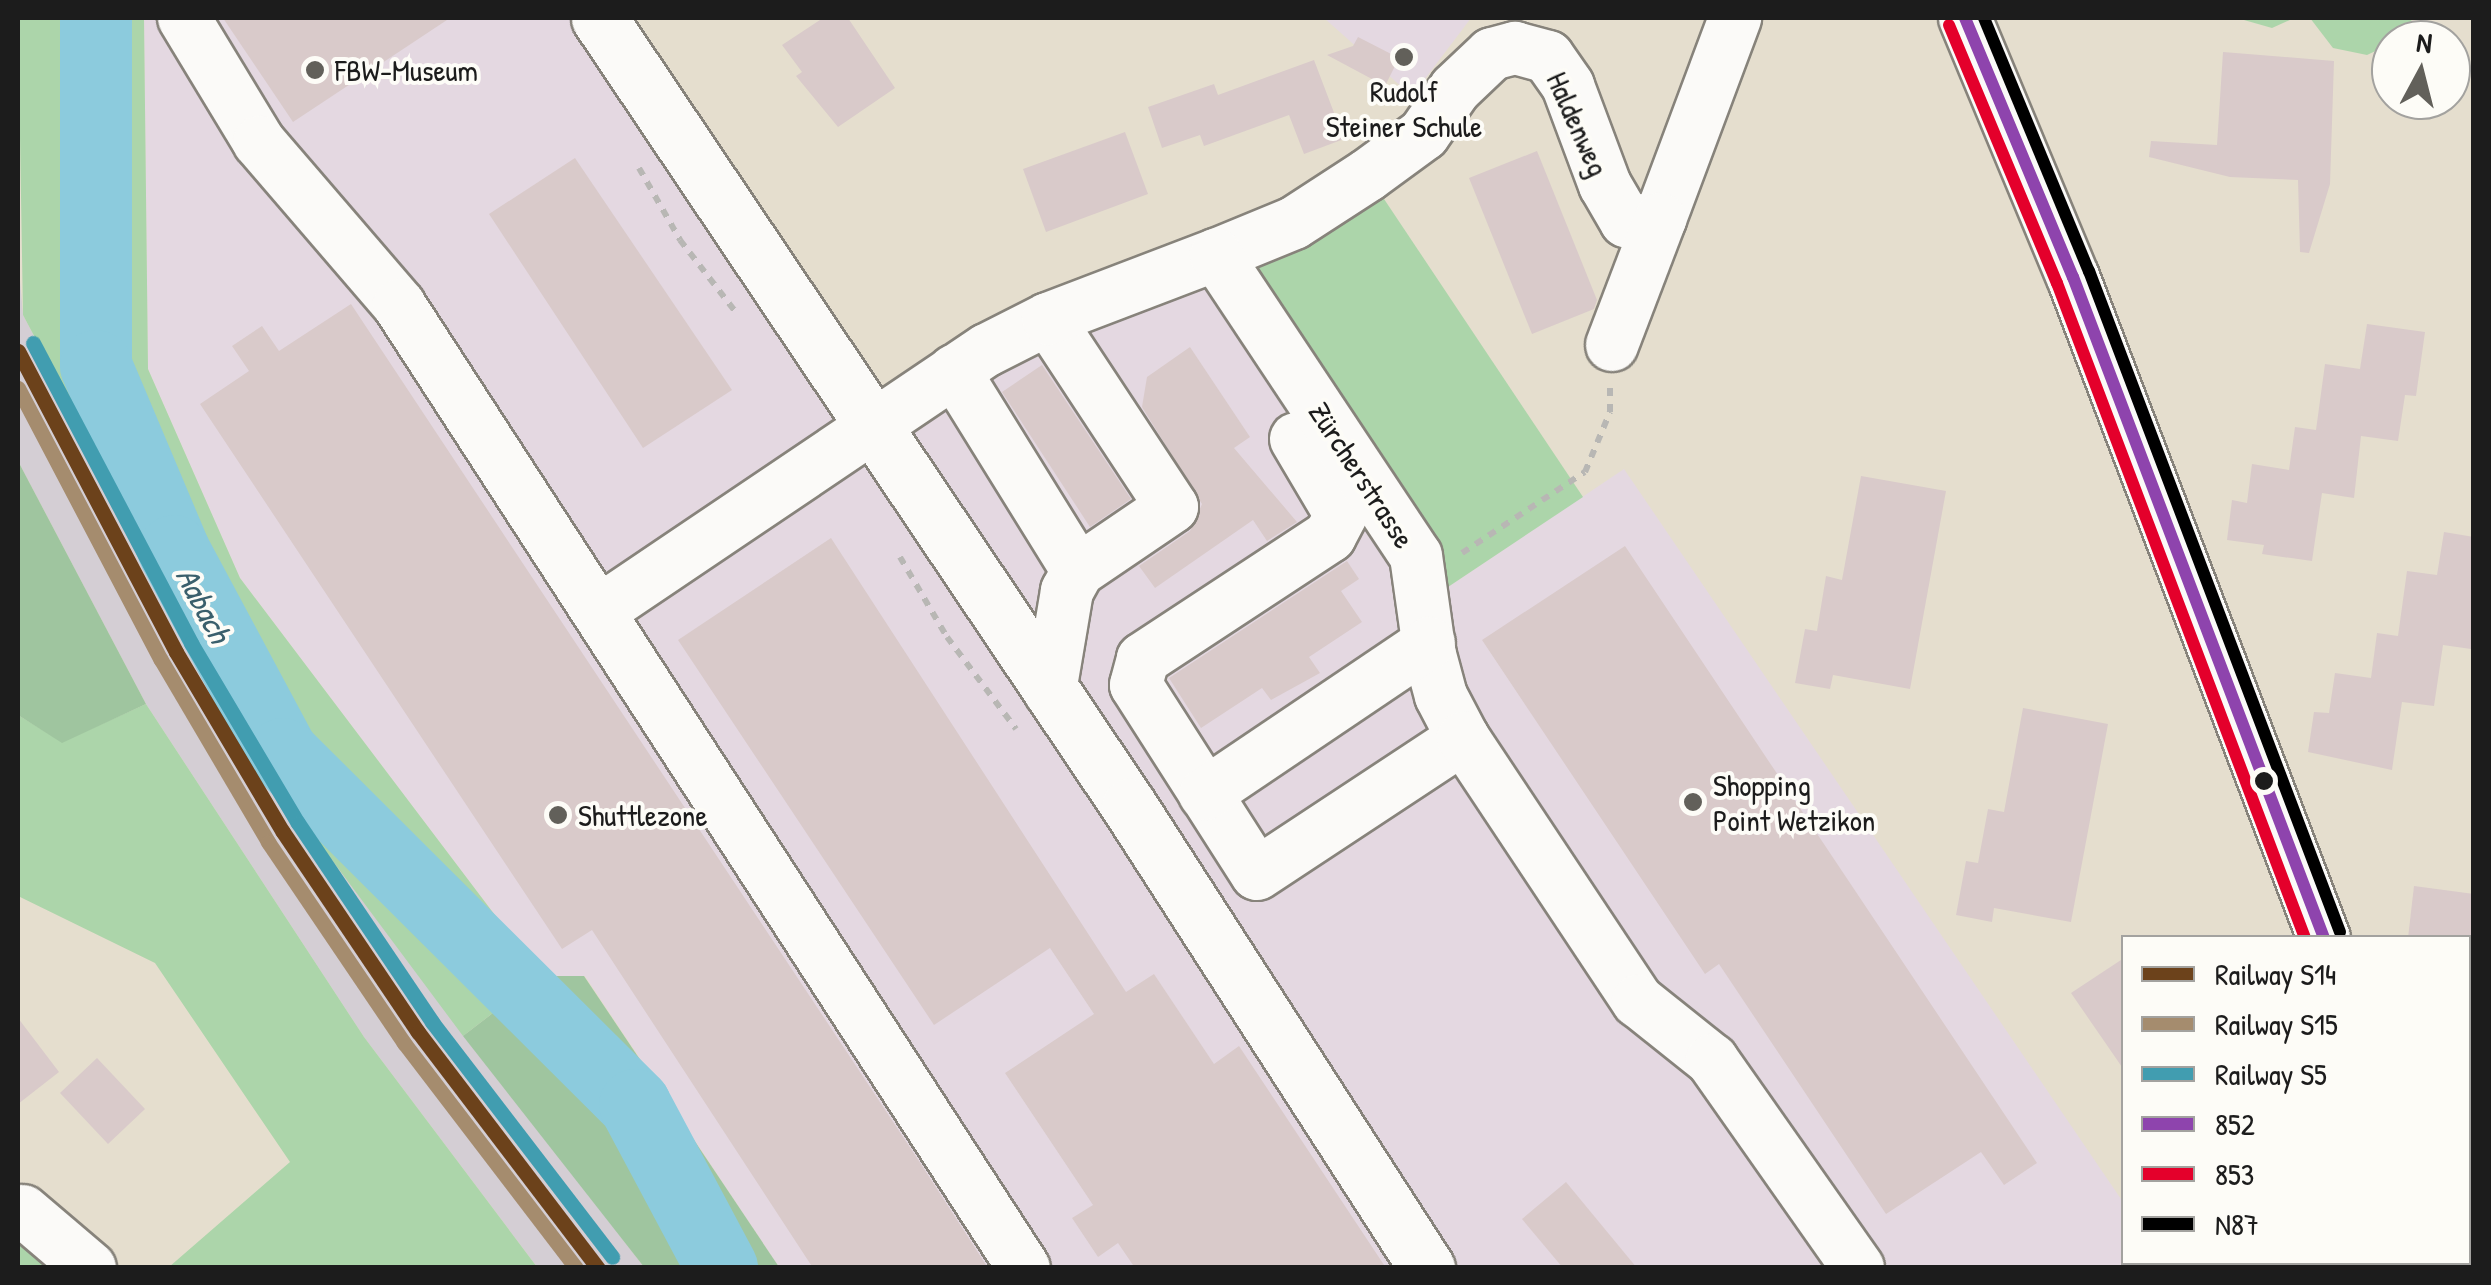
<!DOCTYPE html>
<html>
<head>
<meta charset="utf-8">
<style>
	body { margin:0 }
	#map { position:relative; width:2491px; height:1285px; overflow:hidden; background:#e5dece; font-family:"Patrick Hand",sans-serif }
	div>[style] { position:absolute }
	.built>* { inset:0; background:#e4d8e1 }
	.industrial>* { inset:0; background:#d4ced4 }
	.green>* { inset:0; background:#acd5aa }
	.forest>* { inset:0; background:#9fc59f }
	.river>* { height:72px; margin:-36px; padding:0 36px; transform-origin:36px; border-radius:36px; background:#8ccbdd }
	.building>* { inset:0; background:#d9caca }
	.path>* { height:6px; margin-top:-3px; transform-origin:0; background:repeating-linear-gradient(90deg,#b8b7b4 0 8px,transparent 0 16px) }
	.roads { filter:drop-shadow(2px 0 #87837b) drop-shadow(-2px 0 #87837b) drop-shadow(0 2px #87837b) drop-shadow(0 -2px #87837b) }
	.minor>* { height:52px; margin:-26px; padding:0 26px; transform-origin:26px; border-radius:26px; background:#fbfaf8 }
	.major>* { height:55px; margin:-27.5px; padding:0 27.5px; transform-origin:27.5px; border-radius:27.5px; background:#fbfaf8 }
	.bus-1>* { height:12px; margin:-6px; padding:0 6px; transform-origin:6px; border-radius:6px; background:#8e44ad }
	.bus-2>* { height:12px; margin:-6px; padding:0 6px; transform-origin:6px; border-radius:6px; background:#e4002b }
	.bus-3>* { height:12px; margin:-6px; padding:0 6px; transform-origin:6px; border-radius:6px; background:#000 }
	.rail-1>* { height:15px; margin:-7.5px; padding:0 7.5px; transform-origin:7.5px; border-radius:7.5px; background:#6c421b }
	.rail-2>* { height:15px; margin:-7.5px; padding:0 7.5px; transform-origin:7.5px; border-radius:7.5px; background:#a58c6e }
	.rail-3>* { height:15px; margin:-7.5px; padding:0 7.5px; transform-origin:7.5px; border-radius:7.5px; background:#419db0 }
	.dots>* { width:28px; height:28px; translate:-50% -50%; box-sizing:border-box; border:5px solid #fdfcf7; border-radius:50% }
	span { translate:-50% -50%; white-space:nowrap; text-align:center; line-height:1.15; -webkit-text-stroke:8px #fdfcf7; paint-order:stroke }
	.poi-label { font-size:30px; color:#1c1c1c }
	.left { translate:0 -50%; text-align:left }
	.street-label { font-size:30px; color:#1c1c1c }
	.water-label { font-size:32px; color:#3a5f6c; font-style:italic }
	.frame { position:absolute; inset:0; border:20px solid #1c1c1c; pointer-events:none }
	.legend { position:absolute; left:2121px; top:935px; width:350px; height:330px; box-sizing:border-box; background:#fdfcf7; border:2px solid #a3a29f; margin:0; padding:12px 18px; list-style:none; font-size:30px; color:#1c1c1c }
	.legend li { display:flex; align-items:center; gap:20px; height:50px }
	.legend b { width:50px; border:2px solid #a3a29f }
	.north { position:absolute; left:2371px; top:20px; width:100px; height:100px; box-sizing:border-box; background:#fdfcf7; border:2px solid #a3a29f; border-radius:50%; rotate:7deg; font-size:28px; font-weight:700; line-height:40px; text-align:center; color:#1c1c1c }
	.north::after { content:''; display:block; margin:auto; width:35px; height:45px; background:#62605a; clip-path:polygon(50% 0,100% 100%,50% 72%,0 100%) }
</style>
</head>
<body>
<div id="map">
	<div class="built">
		<i style="clip-path:polygon(144px 18px,600px 18px,870px 424px,1216px 255px,1427px 601px,1624px 469px,2123px 1202px,2124px 1262px,2168px 1267px,779px 1267px,585px 976px,541px 976px,240px 578px,148px 369px)"></i>
		<i style="clip-path:polygon(1324px 18px,1471px 18px,1412px 96px)"></i>
	</div>
	<div class="industrial">
		<i style="clip-path:polygon(18px 256px,23px 315px,262px 766px,644px 1267px,537px 1267px,364px 1037px,146px 704px,18px 461px)"></i>
	</div>
	<div class="green">
		<i style="clip-path:polygon(18px 18px,144px 18px,148px 369px,240px 578px,541px 976px,463px 1036px,262px 766px,23px 315px)"></i>
		<i style="clip-path:polygon(2237px 18px,2294px 18px,2272px 28px)"></i>
		<i style="clip-path:polygon(2310px 18px,2413px 18px,2399px 40px,2367px 55px,2333px 48px)"></i>
		<i style="clip-path:polygon(1368px 175px,1583px 497px,1427px 601px,1216px 255px)"></i>
		<i style="clip-path:polygon(146px 704px,364px 1037px,537px 1267px,169px 1267px,290px 1162px,155px 963px,18px 896px,18px 715px,62px 742px)"></i>
		<i style="clip-path:polygon(18px 1211px,90px 1268px,18px 1268px)"></i>
	</div>
	<div class="forest">
		<i style="clip-path:polygon(18px 461px,146px 704px,62px 743px,18px 715px)"></i>
		<i style="clip-path:polygon(541px 976px,584px 976px,779px 1267px,644px 1267px,463px 1036px)"></i>
	</div>
	<div class="river">
		<i style="left:96px;top:18px;width:348px;rotate:90deg"></i>
		<i style="left:96px;top:366px;width:201px;rotate:67.1deg"></i>
		<i style="left:174px;top:551px;width:230px;rotate:61.8deg"></i>
		<i style="left:283px;top:754px;width:497px;rotate:44.9deg"></i>
		<i style="left:635px;top:1105px;width:185px;rotate:61.9deg"></i>
	</div>
	<div class="building">
		<i style="clip-path:polygon(223px 18px,450px 18px,293px 122px)"></i>
		<i style="clip-path:polygon(823px 18px,848px 18px,895px 88px,838px 127px,796px 76px,802px 72px,782px 45px)"></i>
		<i style="clip-path:polygon(1358px 37px,1399px 58px,1385px 86px,1327px 55px,1353px 46px)"></i>
		<i style="clip-path:polygon(2223px 52px,2334px 61px,2330px 184px,2309px 253px,2300px 252px,2298px 180px,2230px 177px,2149px 157px,2151px 141px,2217px 145px)"></i>
		<i style="clip-path:polygon(1314px 60px,1344px 139px,1304px 154px,1289px 115px,1204px 146px,1200px 135px,1162px 148px,1148px 107px,1214px 84px,1218px 95px)"></i>
		<i style="clip-path:polygon(1125px 132px,1148px 194px,1046px 232px,1023px 169px)"></i>
		<i style="clip-path:polygon(1537px 151px,1597px 300px,1594px 309px,1532px 334px,1469px 178px)"></i>
		<i style="clip-path:polygon(575px 158px,732px 390px,643px 448px,489px 214px)"></i>
		<i style="clip-path:polygon(351px 304px,917px 1158px,988px 1268px,813px 1268px,592px 930px,562px 949px,200px 404px,249px 371px,232px 346px,262px 326px,279px 351px)"></i>
		<i style="clip-path:polygon(2367px 324px,2425px 332px,2416px 396px,2405px 395px,2398px 441px,2361px 436px,2354px 498px,2322px 493px,2312px 561px,2262px 554px,2264px 545px,2227px 540px,2232px 500px,2247px 503px,2252px 464px,2289px 470px,2295px 427px,2316px 430px,2325px 364px,2360px 369px)"></i>
		<i style="clip-path:polygon(1190px 347px,1250px 437px,1234px 448px,1297px 522px,1267px 541px,1253px 520px,1155px 588px,1139px 566px,1190px 531px,1202px 504px,1142px 407px,1147px 377px)"></i>
		<i style="clip-path:polygon(1042px 365px,1131px 499px,1090px 527px,1002px 392px)"></i>
		<i style="clip-path:polygon(1861px 476px,1946px 491px,1910px 689px,1833px 675px,1830px 689px,1795px 683px,1805px 629px,1817px 631px,1826px 576px,1842px 580px)"></i>
		<i style="clip-path:polygon(2444px 532px,2474px 537px,2471px 649px,2443px 645px,2434px 706px,2402px 702px,2392px 770px,2308px 752px,2314px 712px,2329px 713px,2335px 673px,2371px 678px,2377px 633px,2398px 636px,2407px 571px,2437px 575px)"></i>
		<i style="clip-path:polygon(831px 538px,1126px 992px,1154px 974px,1214px 1064px,1239px 1046px,1386px 1268px,1135px 1268px,1118px 1243px,1098px 1257px,1072px 1218px,1093px 1205px,1005px 1073px,1094px 1014px,1050px 948px,934px 1025px,678px 640px)"></i>
		<i style="clip-path:polygon(1625px 546px,2037px 1163px,2004px 1185px,1981px 1152px,1886px 1214px,1719px 964px,1705px 974px,1482px 640px)"></i>
		<i style="clip-path:polygon(1347px 561px,1359px 579px,1341px 591px,1362px 622px,1309px 657px,1320px 673px,1271px 700px,1262px 688px,1201px 728px,1169px 678px)"></i>
		<i style="clip-path:polygon(2023px 708px,2108px 724px,2071px 922px,1994px 908px,1992px 922px,1956px 915px,1966px 861px,1978px 863px,1988px 809px,2004px 812px)"></i>
		<i style="clip-path:polygon(2414px 886px,2474px 894px,2474px 938px,2408px 938px)"></i>
		<i style="clip-path:polygon(2124px 958px,2124px 1070px,2071px 993px)"></i>
		<i style="clip-path:polygon(18px 1018px,59px 1072px,18px 1104px)"></i>
		<i style="clip-path:polygon(97px 1058px,145px 1109px,108px 1144px,60px 1093px)"></i>
		<i style="clip-path:polygon(1566px 1182px,1637px 1268px,1563px 1268px,1522px 1219px)"></i>
	</div>
	<div class="path">
		<i style="left:639px;top:168px;width:83px;rotate:60.3deg"></i>
		<i style="left:680px;top:240px;width:95px;rotate:52.3deg"></i>
		<i style="left:1462px;top:553px;width:147px;rotate:-33.4deg"></i>
		<i style="left:1585px;top:472px;width:65px;rotate:-67.4deg"></i>
		<i style="left:1610px;top:412px;width:25px;rotate:-90deg"></i>
		<i style="left:900px;top:557px;width:93px;rotate:59.6deg"></i>
		<i style="left:947px;top:637px;width:115px;rotate:53.1deg"></i>
		<i style="left:2468px;top:1101px;width:6px;rotate:18deg"></i>
	</div>
	<div class="roads">
		<div class="minor">
			<i style="left:184px;top:18px;width:145px;rotate:58.8deg"></i>
			<i style="left:259px;top:142px;width:215px;rotate:49.3deg"></i>
			<i style="left:399px;top:305px;width:1148px;rotate:57.02deg"></i>
			<i style="left:1965px;top:18px;width:281px;rotate:67.4deg"></i>
			<i style="left:2073px;top:277px;width:707px;rotate:69.21deg"></i>
			<i style="left:1216px;top:255px;width:84px;rotate:-22.3deg"></i>
			<i style="left:1294px;top:223px;width:88px;rotate:-33deg"></i>
			<i style="left:1368px;top:175px;width:69px;rotate:-36.2deg"></i>
			<i style="left:1424px;top:134px;width:55px;rotate:-55.4deg"></i>
			<i style="left:1455px;top:89px;width:51px;rotate:-43.4deg"></i>
			<i style="left:1492px;top:54px;width:24px;rotate:-15deg"></i>
			<i style="left:1515px;top:48px;width:34px;rotate:15deg"></i>
			<i style="left:1548px;top:57px;width:35px;rotate:55deg"></i>
			<i style="left:1568px;top:86px;width:106px;rotate:69.5deg"></i>
			<i style="left:1605px;top:185px;width:42px;rotate:59.7deg"></i>
			<i style="left:1626px;top:221px;width:34px;rotate:-3deg"></i>
			<i style="left:1660px;top:219px;width:215px;rotate:-69.5deg"></i>
			<i style="left:1048px;top:319px;width:225px;rotate:56.6deg"></i>
			<i style="left:1172px;top:507px;width:114px;rotate:145.8deg"></i>
			<i style="left:1078px;top:571px;width:23px;rotate:119deg"></i>
			<i style="left:1067px;top:591px;width:102px;rotate:99.6deg"></i>
			<i style="left:1612px;top:345px;width:135px;rotate:-69.1deg"></i>
			<i style="left:954px;top:371px;width:235px;rotate:58.2deg"></i>
			<i style="left:1296px;top:439px;width:88px;rotate:59.4deg"></i>
			<i style="left:1341px;top:515px;width:24px;rotate:118deg"></i>
			<i style="left:1330px;top:536px;width:224px;rotate:146.7deg"></i>
			<i style="left:1143px;top:659px;width:27px;rotate:105deg"></i>
			<i style="left:1136px;top:685px;width:224px;rotate:57.4deg"></i>
			<i style="left:1257px;top:874px;width:247px;rotate:-33.4deg"></i>
			<i style="left:601px;top:610px;width:465px;rotate:-34deg"></i>
			<i style="left:987px;top:350px;width:68px;rotate:-26.9deg"></i>
			<i style="left:1048px;top:319px;width:180px;rotate:-20.9deg"></i>
			<i style="left:1216px;top:255px;width:361px;rotate:56.4deg"></i>
			<i style="left:1416px;top:556px;width:100px;rotate:82deg"></i>
			<i style="left:1430px;top:655px;width:42px;rotate:75deg"></i>
			<i style="left:1441px;top:696px;width:47px;rotate:62.4deg"></i>
			<i style="left:1463px;top:738px;width:316px;rotate:56.4deg"></i>
			<i style="left:1638px;top:1001px;width:95px;rotate:38.6deg"></i>
			<i style="left:1712px;top:1060px;width:254px;rotate:54.9deg"></i>
			<i style="left:1205px;top:794px;width:270px;rotate:-34deg"></i>
			<i style="left:23px;top:1211px;width:88px;rotate:40.4deg"></i>
			<i style="left:2328px;top:1268px;width:6px;rotate:-90deg"></i>
		</div>
		<div class="major">
			<i style="left:599px;top:18px;width:950px;rotate:56.08deg"></i>
			<i style="left:1129px;top:806px;width:550px;rotate:57.18deg"></i>
		</div>
	</div>
	<div class="bus-1">
		<i style="left:1965px;top:18px;width:281px;rotate:67.4deg"></i>
		<i style="left:2073px;top:277px;width:707px;rotate:69.21deg"></i>
	</div>
	<div class="bus-2">
		<i style="left:1949px;top:25px;width:280px;rotate:67.3deg"></i>
		<i style="left:2057px;top:283px;width:700px;rotate:69.26deg"></i>
	</div>
	<div class="bus-3">
		<i style="left:1984px;top:18px;width:274px;rotate:67.5deg"></i>
		<i style="left:2089px;top:271px;width:707px;rotate:69.21deg"></i>
	</div>
	<div class="rail-1">
		<i style="left:18px;top:351px;width:340px;rotate:62.3deg"></i>
		<i style="left:176px;top:652px;width:209px;rotate:59.3deg"></i>
		<i style="left:283px;top:832px;width:241px;rotate:56deg"></i>
		<i style="left:418px;top:1032px;width:297px;rotate:52.7deg"></i>
	</div>
	<div class="rail-2">
		<i style="left:18px;top:388px;width:307px;rotate:62.3deg"></i>
		<i style="left:161px;top:660px;width:211px;rotate:59.5deg"></i>
		<i style="left:268px;top:842px;width:243px;rotate:55.9deg"></i>
		<i style="left:404px;top:1043px;width:283px;rotate:52.6deg"></i>
	</div>
	<div class="rail-3">
		<i style="left:33px;top:343px;width:339px;rotate:62.2deg"></i>
		<i style="left:191px;top:643px;width:209px;rotate:59.3deg"></i>
		<i style="left:298px;top:823px;width:240px;rotate:56deg"></i>
		<i style="left:432px;top:1022px;width:296px;rotate:52.5deg"></i>
	</div>
	<div class="dots">
		<i style="left:1404px;top:57px;background:#62605a"></i>
		<i style="left:315px;top:70px;background:#62605a"></i>
		<i style="left:2264px;top:781px;background:#1c1c1c"></i>
		<i style="left:1693px;top:802px;background:#62605a"></i>
		<i style="left:558px;top:815px;background:#62605a"></i>
	</div>
	<div class="poi-label">
		<span class="left" style="left:335px;top:70px">FBW-Museum</span>
		<span style="left:1404px;top:108px">Rudolf<br>Steiner Schule</span>
		<span class="left" style="left:1713px;top:802px">Shopping<br>Point Wetzikon</span>
		<span class="left" style="left:578px;top:815px">Shuttlezone</span>
	</div>
	<div class="street-label">
		<span style="left:1578px;top:124px;rotate:66deg">Haldenweg</span>
		<span style="left:1362px;top:475px;rotate:57deg">Zürcherstrasse</span>
	</div>
	<div class="water-label">
		<span style="left:203px;top:605px;rotate:62deg">Aabach</span>
	</div>
	<div class="frame"></div>
	<ul class="legend">
	<li><b style="height:12px;background:#6c421b"></b>Railway S14</li>
	<li><b style="height:12px;background:#a58c6e"></b>Railway S15</li>
	<li><b style="height:12px;background:#419db0"></b>Railway S5</li>
	<li><b style="height:12px;background:#8e44ad"></b>852</li>
	<li><b style="height:12px;background:#e4002b"></b>853</li>
	<li><b style="height:12px;background:#000"></b>N87</li>
	</ul>
	<div class="north">N</div>
</div>
</body>
</html>
